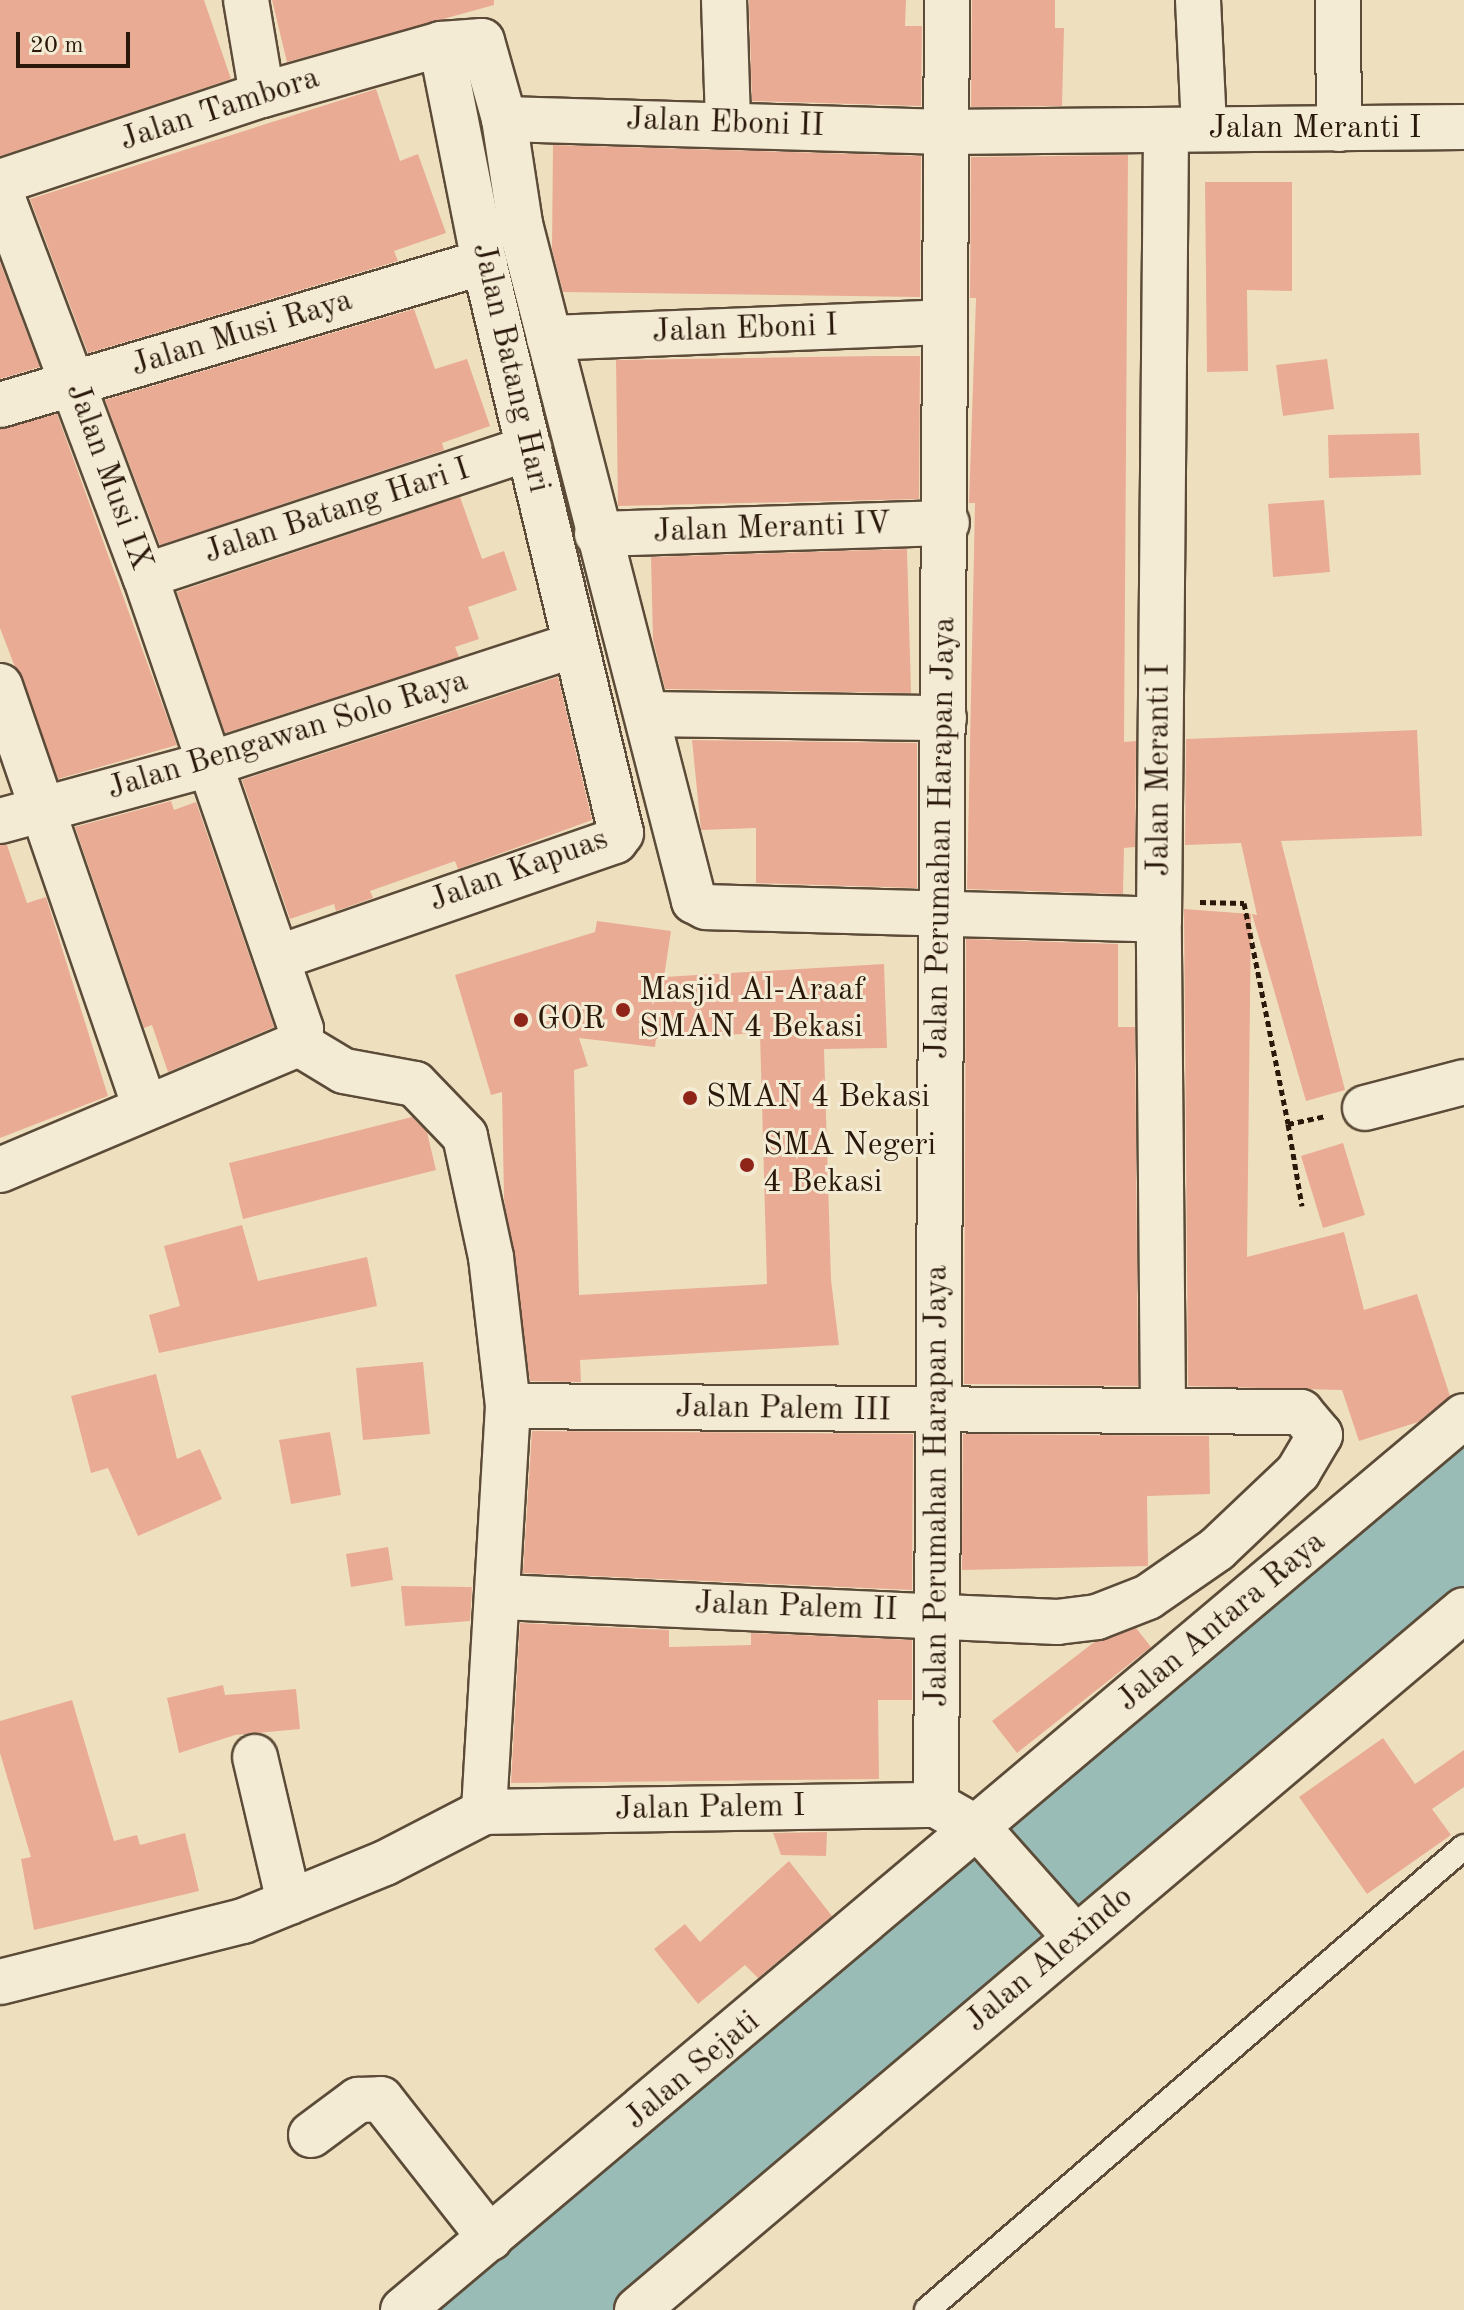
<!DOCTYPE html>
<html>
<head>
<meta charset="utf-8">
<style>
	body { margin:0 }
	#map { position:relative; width:1464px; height:2310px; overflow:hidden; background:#eee0be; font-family:"Old Standard TT",serif }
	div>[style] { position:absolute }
	.water>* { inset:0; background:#9abcb6 }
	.building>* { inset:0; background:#e9ab94 }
	.path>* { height:5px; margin-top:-2.5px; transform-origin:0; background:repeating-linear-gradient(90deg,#2a190b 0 6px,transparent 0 10px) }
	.roads { filter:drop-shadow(2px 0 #5b4b38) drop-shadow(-2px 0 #5b4b38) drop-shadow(0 2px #5b4b38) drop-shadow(0 -2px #5b4b38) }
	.service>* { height:24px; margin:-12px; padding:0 12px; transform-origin:12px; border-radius:12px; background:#f4ebd5 }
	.minor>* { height:44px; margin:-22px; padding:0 22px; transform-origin:22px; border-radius:22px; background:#f4ebd5 }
	.tertiary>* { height:44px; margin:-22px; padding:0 22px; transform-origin:22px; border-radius:22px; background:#f4ebd5 }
	.dots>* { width:22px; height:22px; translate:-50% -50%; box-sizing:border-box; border:4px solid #f4ebd5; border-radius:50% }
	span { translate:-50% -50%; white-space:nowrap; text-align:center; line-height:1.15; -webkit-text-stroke:6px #f4ebd5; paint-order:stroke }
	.street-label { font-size:32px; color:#2a190b }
	.poi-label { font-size:32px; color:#2a190b }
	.left { translate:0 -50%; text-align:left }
	.scale { position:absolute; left:16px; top:32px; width:114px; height:36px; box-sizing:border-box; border:4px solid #2a190b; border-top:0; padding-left:10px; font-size:24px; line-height:28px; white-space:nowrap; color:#2a190b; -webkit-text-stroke:6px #f4ebd5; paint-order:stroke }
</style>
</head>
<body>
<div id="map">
	<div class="water">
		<i style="clip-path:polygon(1464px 1416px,1464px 1612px,637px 2310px,406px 2310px)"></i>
	</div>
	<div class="building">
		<i style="clip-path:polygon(0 0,204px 0,231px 79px,0 156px)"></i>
		<i style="clip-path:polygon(272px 0,494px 0,494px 5px,287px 62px)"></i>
		<i style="clip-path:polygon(749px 0,906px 0,905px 26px,922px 26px,921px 106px,752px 101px)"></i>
		<i style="clip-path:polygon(972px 0,1055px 0,1055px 28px,1064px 28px,1062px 106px,971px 107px)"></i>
		<i style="clip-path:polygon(376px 89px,400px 161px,418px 154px,446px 233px,394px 251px,398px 261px,88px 353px,30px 199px)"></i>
		<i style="clip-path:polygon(553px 145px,921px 156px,920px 297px,563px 292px,552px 249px)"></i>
		<i style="clip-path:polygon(1128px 155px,1124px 742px,1136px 741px,1135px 847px,1124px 848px,1123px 894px,967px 889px,975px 503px,969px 503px,976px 298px,970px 298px,971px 157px)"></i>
		<i style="clip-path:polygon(1205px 182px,1292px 182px,1292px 291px,1247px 290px,1248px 371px,1207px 372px)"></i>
		<i style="clip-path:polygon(0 262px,40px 367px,0 379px)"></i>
		<i style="clip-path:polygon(414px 309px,435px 369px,467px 359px,490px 426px,442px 443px,444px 450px,160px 545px,105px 400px)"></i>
		<i style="clip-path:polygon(874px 356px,920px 356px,919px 499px,618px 506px,616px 360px)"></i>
		<i style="clip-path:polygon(1327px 359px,1334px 409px,1283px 416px,1276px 365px)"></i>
		<i style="clip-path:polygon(57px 414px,177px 745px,58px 779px,0 628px,0 429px)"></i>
		<i style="clip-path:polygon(1419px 433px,1421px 475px,1329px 478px,1328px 435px)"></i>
		<i style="clip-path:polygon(460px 497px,482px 559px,504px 551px,517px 590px,468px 607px,479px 639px,455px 647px,459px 657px,225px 733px,177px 592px)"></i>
		<i style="clip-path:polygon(1324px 500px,1330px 572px,1273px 577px,1268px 504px)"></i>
		<i style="clip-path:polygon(907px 549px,911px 693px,665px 689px,653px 640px,651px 557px)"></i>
		<i style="clip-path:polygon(558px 677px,592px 820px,458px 869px,455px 861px,370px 891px,373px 898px,336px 911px,334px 904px,290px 919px,242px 780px)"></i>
		<i style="clip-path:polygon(1417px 730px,1422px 836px,1281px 841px,1345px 1090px,1306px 1101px,1252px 914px,1257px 915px,1241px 843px,1185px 845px,1186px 739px)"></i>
		<i style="clip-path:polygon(692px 740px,917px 743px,917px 888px,756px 883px,756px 828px,701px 830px)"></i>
		<i style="clip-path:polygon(171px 801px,174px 810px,196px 802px,274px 1027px,168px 1072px,152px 1025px,144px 1028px,75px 827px)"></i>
		<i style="clip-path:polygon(0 845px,7px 845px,27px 903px,46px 897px,108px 1096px,0 1138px)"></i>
		<i style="clip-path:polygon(1184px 909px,1251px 914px,1247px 1257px,1344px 1232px,1364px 1310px,1417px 1294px,1450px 1396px,1418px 1422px,1359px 1441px,1342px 1390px,1188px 1386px)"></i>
		<i style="clip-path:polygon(evenodd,597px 921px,671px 931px,664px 977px,884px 964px,887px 1048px,824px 1049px,831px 1280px,839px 1345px,580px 1360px,581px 1382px,530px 1381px,504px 1198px,502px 1092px,491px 1095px,455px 975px,595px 932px,597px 921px,760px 1033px,767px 1284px,579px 1295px,574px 1070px,588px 1066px,579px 1038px,655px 1047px,656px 1039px,760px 1033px)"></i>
		<i style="clip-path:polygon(966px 939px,1118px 944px,1118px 1027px,1135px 1027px,1138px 1386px,964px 1384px)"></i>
		<i style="clip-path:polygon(412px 1117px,427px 1132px,436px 1170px,243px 1219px,229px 1163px)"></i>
		<i style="clip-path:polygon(1343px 1143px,1365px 1215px,1323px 1228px,1301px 1156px)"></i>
		<i style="clip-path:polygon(242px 1225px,258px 1281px,367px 1257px,377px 1306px,159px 1353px,149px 1315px,180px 1306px,164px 1246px)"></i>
		<i style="clip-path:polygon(423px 1362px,430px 1434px,363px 1440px,356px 1368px)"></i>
		<i style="clip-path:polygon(156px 1374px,177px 1459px,200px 1449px,222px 1499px,138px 1536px,108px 1468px,91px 1473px,71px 1396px)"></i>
		<i style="clip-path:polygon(532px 1431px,913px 1434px,912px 1590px,523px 1573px)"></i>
		<i style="clip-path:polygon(330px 1432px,341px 1495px,291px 1504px,279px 1440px)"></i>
		<i style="clip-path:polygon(963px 1434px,1209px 1436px,1210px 1494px,1147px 1496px,1148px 1566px,962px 1570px)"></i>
		<i style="clip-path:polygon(388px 1547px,393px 1580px,351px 1587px,346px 1554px)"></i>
		<i style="clip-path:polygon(401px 1586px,472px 1587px,470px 1621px,405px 1626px)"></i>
		<i style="clip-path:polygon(520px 1623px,669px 1630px,669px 1647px,751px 1645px,751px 1633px,912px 1640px,912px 1700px,878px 1700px,879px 1779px,511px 1783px)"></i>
		<i style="clip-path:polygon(1136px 1628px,1151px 1647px,1017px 1753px,992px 1721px,1093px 1643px)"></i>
		<i style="clip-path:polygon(223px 1685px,225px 1695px,296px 1689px,300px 1729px,235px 1735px,179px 1753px,167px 1698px)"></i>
		<i style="clip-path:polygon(72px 1700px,114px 1841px,137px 1835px,140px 1845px,185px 1833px,199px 1891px,34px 1930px,21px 1859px,31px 1857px,0 1753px,0 1721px)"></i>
		<i style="clip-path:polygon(1383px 1738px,1415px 1784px,1464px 1750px,1464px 1787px,1432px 1809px,1451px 1835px,1367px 1894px,1299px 1797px)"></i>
		<i style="clip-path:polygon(827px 1832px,826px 1856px,781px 1855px,773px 1833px)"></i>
		<i style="clip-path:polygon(789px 1861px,832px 1916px,758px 1978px,745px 1965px,698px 2004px,654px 1949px,685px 1924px,700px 1942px)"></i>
	</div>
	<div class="path">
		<i style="left:1200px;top:902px;width:44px;rotate:1.3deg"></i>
		<i style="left:1244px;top:903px;width:225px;rotate:78.7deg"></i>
		<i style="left:1288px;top:1124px;width:38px;rotate:-12deg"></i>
		<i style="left:1288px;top:1124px;width:83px;rotate:80.3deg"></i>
	</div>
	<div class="roads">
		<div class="service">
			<i style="left:927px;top:2310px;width:709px;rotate:-40.77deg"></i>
		</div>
		<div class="minor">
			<i style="left:246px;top:0;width:96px;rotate:80.4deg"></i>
			<i style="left:724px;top:0;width:122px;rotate:88.1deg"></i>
			<i style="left:947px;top:0;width:1805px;rotate:90.35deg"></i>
			<i style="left:936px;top:1805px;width:51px;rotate:29.6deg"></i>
			<i style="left:980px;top:1830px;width:144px;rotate:48.4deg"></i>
			<i style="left:1198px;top:0;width:129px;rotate:87.3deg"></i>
			<i style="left:1338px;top:0;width:129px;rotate:89.6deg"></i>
			<i style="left:504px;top:119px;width:442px;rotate:1.7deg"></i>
			<i style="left:946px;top:132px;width:518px;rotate:-0.55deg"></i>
			<i style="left:0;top:182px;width:276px;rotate:-18.4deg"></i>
			<i style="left:262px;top:95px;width:186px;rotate:-15.9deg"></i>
			<i style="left:441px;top:44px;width:41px;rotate:-4.2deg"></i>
			<i style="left:482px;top:41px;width:81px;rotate:74.2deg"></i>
			<i style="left:504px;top:119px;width:106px;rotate:81.3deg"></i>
			<i style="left:520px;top:224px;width:699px;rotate:75.59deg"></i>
			<i style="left:694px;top:901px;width:13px;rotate:27deg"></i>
			<i style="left:706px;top:907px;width:453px;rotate:1.6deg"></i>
			<i style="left:0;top:191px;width:411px;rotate:69.4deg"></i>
			<i style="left:145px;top:576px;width:479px;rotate:71deg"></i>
			<i style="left:301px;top:1029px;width:15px;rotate:98deg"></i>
			<i style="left:549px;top:338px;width:392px;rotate:-2.3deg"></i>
			<i style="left:0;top:405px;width:505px;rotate:-16.46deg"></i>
			<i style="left:597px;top:534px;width:350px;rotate:-1.8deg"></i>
			<i style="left:145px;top:576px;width:405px;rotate:-18.4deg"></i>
			<i style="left:0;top:686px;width:443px;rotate:71deg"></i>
			<i style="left:650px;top:714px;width:294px;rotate:0.8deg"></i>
			<i style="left:0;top:821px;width:218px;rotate:-15.2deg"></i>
			<i style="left:210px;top:764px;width:384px;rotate:-18.1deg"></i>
			<i style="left:277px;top:958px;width:358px;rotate:-19.1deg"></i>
			<i style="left:615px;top:841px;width:10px;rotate:-53deg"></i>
			<i style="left:621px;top:833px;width:587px;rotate:-103.49deg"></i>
			<i style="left:484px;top:262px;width:222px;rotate:-101.2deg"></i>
			<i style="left:299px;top:1044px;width:52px;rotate:31deg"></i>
			<i style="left:344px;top:1071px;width:72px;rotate:10.4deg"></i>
			<i style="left:415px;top:1084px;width:72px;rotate:46.1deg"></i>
			<i style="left:465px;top:1136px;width:124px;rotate:77.9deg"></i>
			<i style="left:491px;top:1257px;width:150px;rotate:83.5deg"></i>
			<i style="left:508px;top:1406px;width:407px;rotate:93.4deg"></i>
			<i style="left:1365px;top:1108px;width:102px;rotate:-14.7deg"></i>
			<i style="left:0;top:1170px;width:324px;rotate:-22.9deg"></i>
			<i style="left:1163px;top:1410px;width:490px;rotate:-90.5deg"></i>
			<i style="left:1159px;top:920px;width:790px;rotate:-89.49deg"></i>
			<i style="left:501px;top:1597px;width:557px;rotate:2.57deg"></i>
			<i style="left:1057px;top:1622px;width:40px;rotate:-7.1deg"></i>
			<i style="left:1097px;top:1617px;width:55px;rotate:-21.4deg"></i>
			<i style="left:1148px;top:1597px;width:84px;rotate:-34.8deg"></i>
			<i style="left:1217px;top:1549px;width:112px;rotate:-43.5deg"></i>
			<i style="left:1298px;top:1472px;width:43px;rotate:-59.3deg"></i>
			<i style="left:1320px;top:1435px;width:30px;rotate:-130deg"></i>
			<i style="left:1301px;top:1412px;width:793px;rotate:-179.57deg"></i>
			<i style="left:255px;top:1757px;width:149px;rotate:76.8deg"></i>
			<i style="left:0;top:1982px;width:251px;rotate:-14.1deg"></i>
			<i style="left:243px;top:1921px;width:153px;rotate:-22.2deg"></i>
			<i style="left:385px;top:1863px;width:111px;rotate:-27.3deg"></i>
			<i style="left:484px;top:1812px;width:452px;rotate:-0.9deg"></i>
			<i style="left:311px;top:2135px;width:59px;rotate:-36.7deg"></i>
			<i style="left:358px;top:2100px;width:23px;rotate:-2deg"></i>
			<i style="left:381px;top:2099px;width:177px;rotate:51.9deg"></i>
		</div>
		<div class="tertiary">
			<i style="left:403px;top:2310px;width:1387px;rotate:-40.12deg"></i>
			<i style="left:637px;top:2310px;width:1083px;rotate:-40.25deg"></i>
		</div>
	</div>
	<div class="dots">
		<i style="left:623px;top:1010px;background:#8f2418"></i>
		<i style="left:521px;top:1020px;background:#8f2418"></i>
		<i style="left:690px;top:1098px;background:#8f2418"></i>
		<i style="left:747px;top:1165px;background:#8f2418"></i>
	</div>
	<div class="street-label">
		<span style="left:220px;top:110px;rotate:-18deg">Jalan Tambora</span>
		<span style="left:725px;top:124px;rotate:2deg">Jalan Eboni II</span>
		<span style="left:1315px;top:129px">Jalan Meranti I</span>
		<span style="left:745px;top:330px;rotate:-2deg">Jalan Eboni I</span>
		<span style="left:242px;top:334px;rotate:-17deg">Jalan Musi Raya</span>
		<span style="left:510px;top:368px;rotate:77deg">Jalan Batang Hari</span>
		<span style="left:108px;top:477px;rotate:70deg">Jalan Musi IX</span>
		<span style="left:337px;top:512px;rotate:-18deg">Jalan Batang Hari I</span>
		<span style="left:772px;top:529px;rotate:-2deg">Jalan Meranti IV</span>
		<span style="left:288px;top:736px;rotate:-17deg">Jalan Bengawan Solo Raya</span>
		<span style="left:1160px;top:770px;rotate:-90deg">Jalan Meranti I</span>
		<span style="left:942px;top:838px;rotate:-89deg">Jalan Perumahan Harapan Jaya</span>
		<span style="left:519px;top:871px;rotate:-20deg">Jalan Kapuas</span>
		<span style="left:783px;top:1410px;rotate:1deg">Jalan Palem III</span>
		<span style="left:938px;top:1486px;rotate:-90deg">Jalan Perumahan Harapan Jaya</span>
		<span style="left:796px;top:1608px;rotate:2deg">Jalan Palem II</span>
		<span style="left:1222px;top:1622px;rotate:-40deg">Jalan Antara Raya</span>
		<span style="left:710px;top:1809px;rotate:-1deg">Jalan Palem I</span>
		<span style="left:1050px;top:1960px;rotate:-40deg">Jalan Alexindo</span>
		<span style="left:693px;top:2071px;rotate:-40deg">Jalan Sejati</span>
	</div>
	<div class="poi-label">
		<span class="left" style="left:639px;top:1010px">Masjid Al-Araaf<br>SMAN 4 Bekasi</span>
		<span class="left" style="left:537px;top:1020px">GOR</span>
		<span class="left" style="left:706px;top:1098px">SMAN 4 Bekasi</span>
		<span class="left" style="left:763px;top:1165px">SMA Negeri<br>4 Bekasi</span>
	</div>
	<div class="scale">20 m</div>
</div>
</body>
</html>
